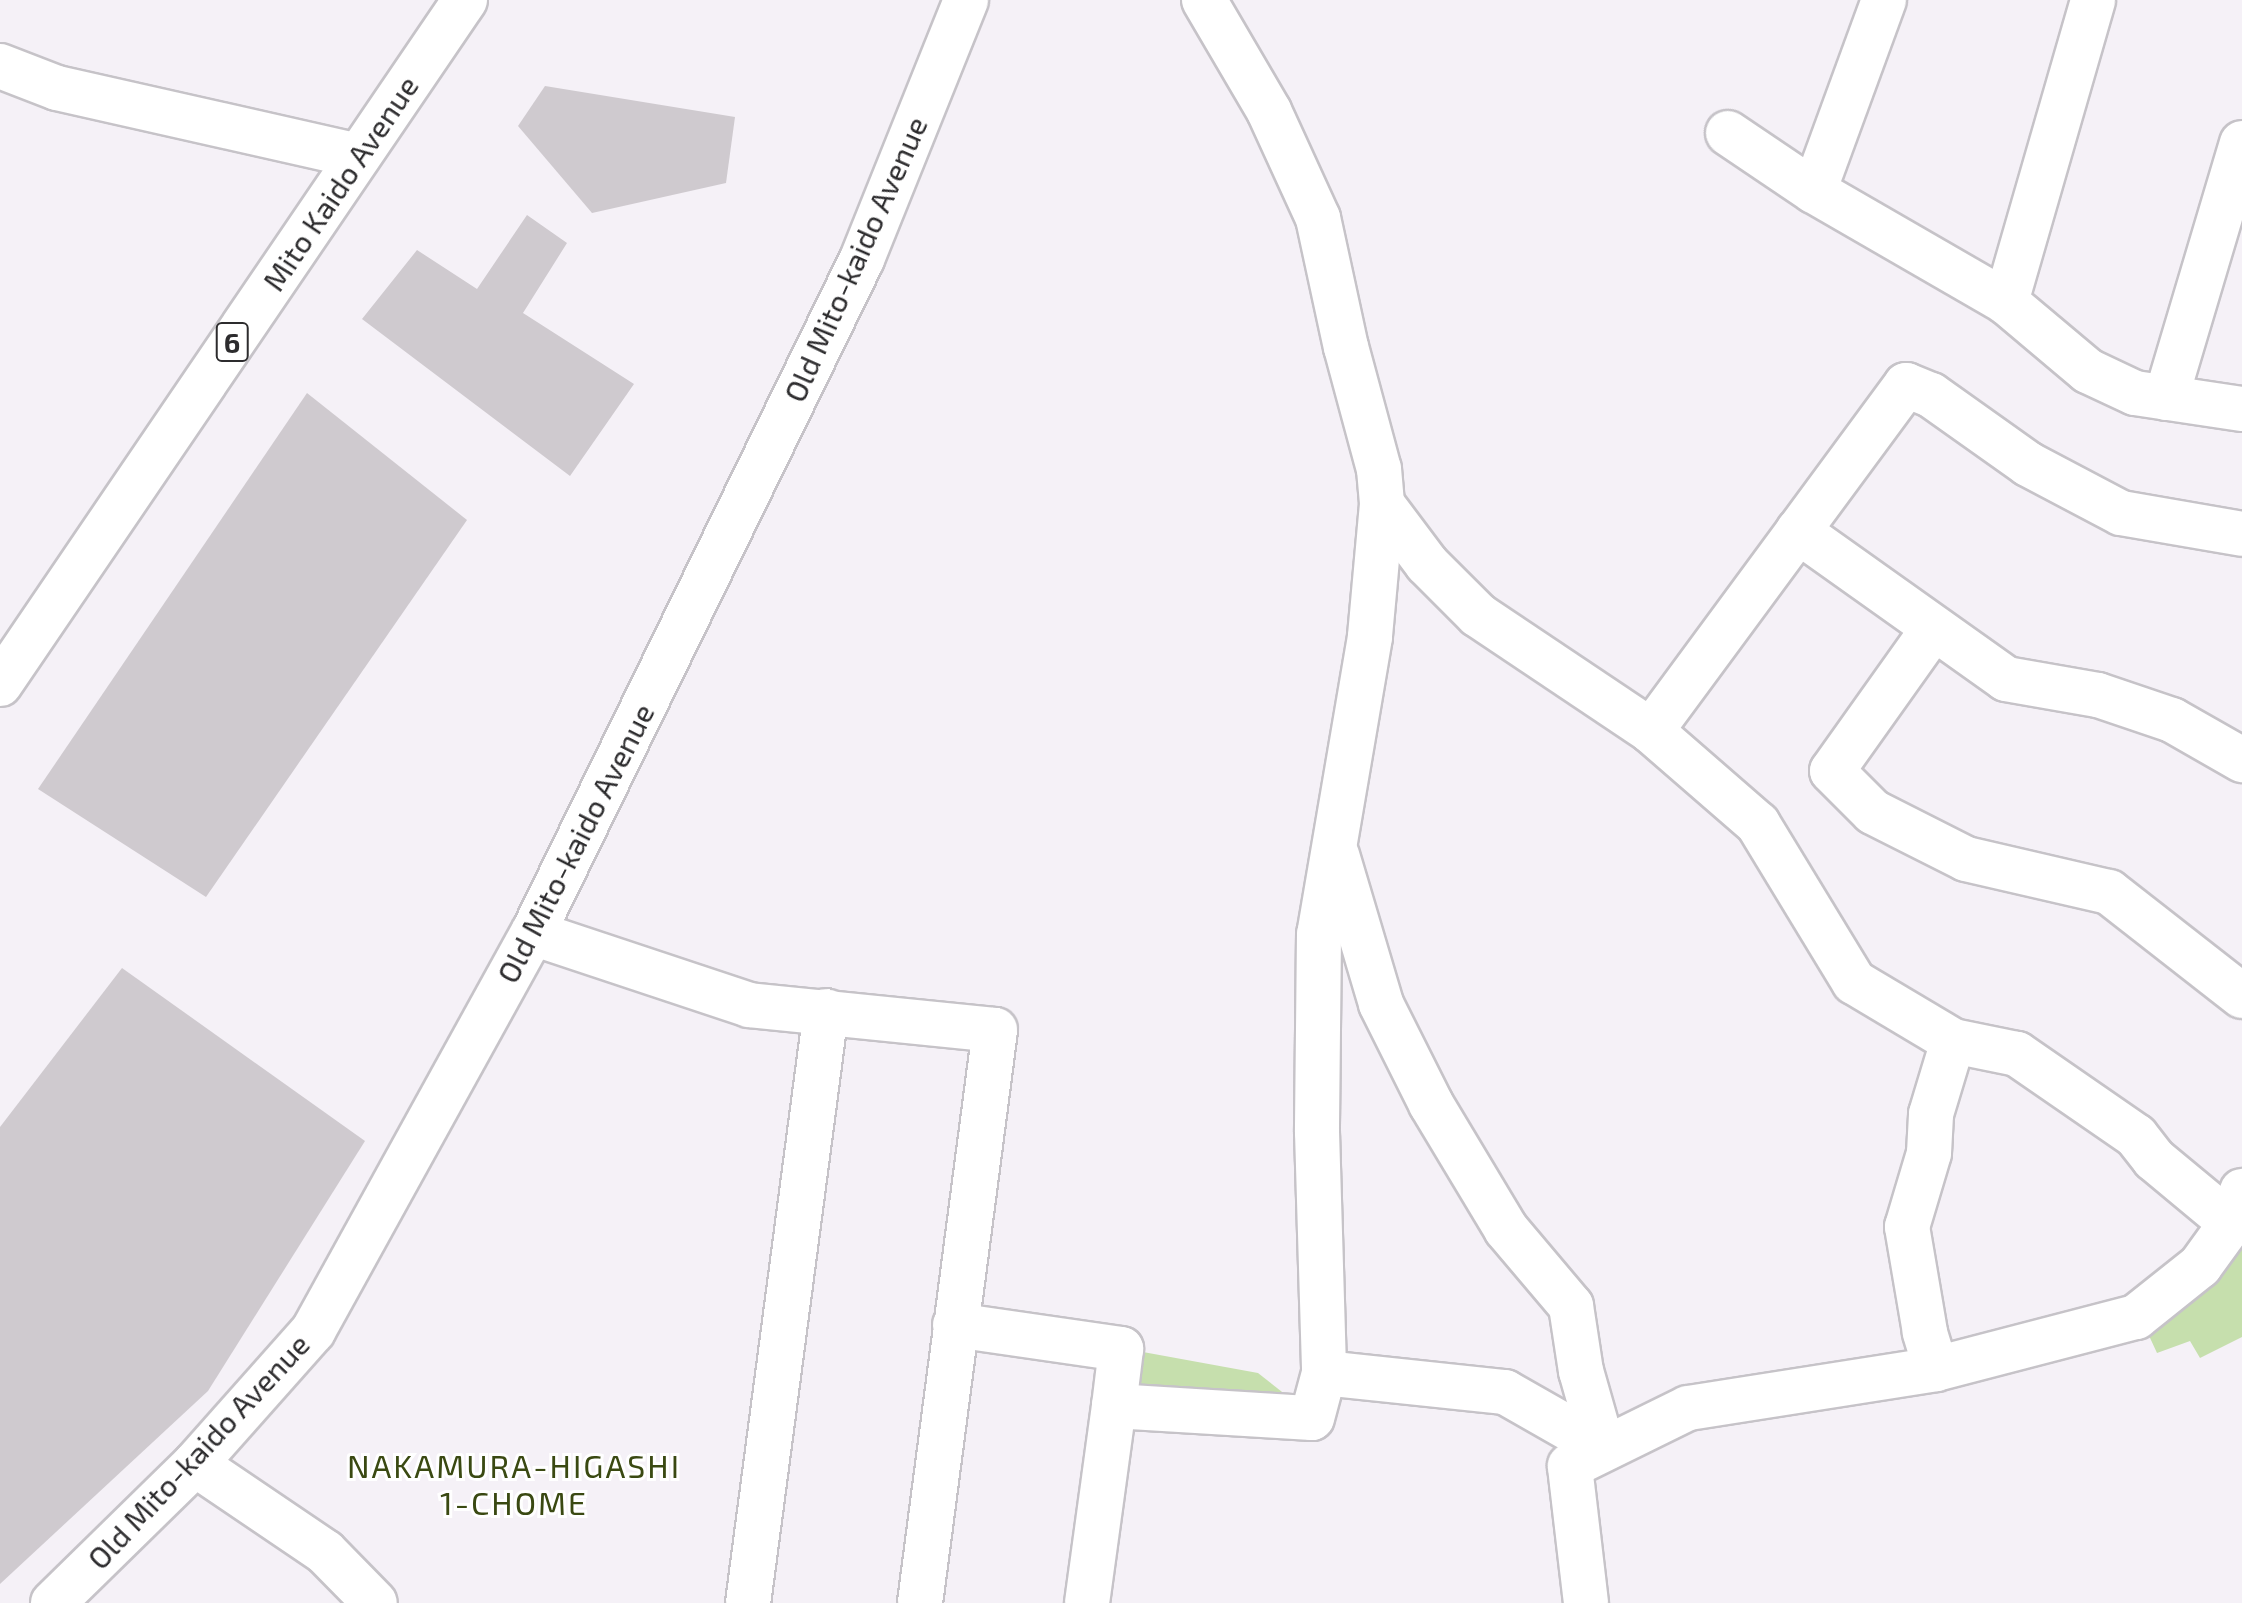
<!DOCTYPE html>
<html>
<head>
<meta charset="utf-8">
<style>
	body { margin:0 }
	#map { position:relative; width:2242px; height:1603px; overflow:hidden; background:#f5f1f7; font-family:"Exo 2",sans-serif }
	div>[style] { position:absolute }
	.green>* { inset:0; background:#c6dfad }
	.building>* { inset:0; background:#cfcacf }
	.roads { filter:drop-shadow(2px 0 #c6c3c8) drop-shadow(-2px 0 #c6c3c8) drop-shadow(0 2px #c6c3c8) drop-shadow(0 -2px #c6c3c8) }
	.minor>* { height:44px; margin:-22px; padding:0 22px; transform-origin:22px; border-radius:22px; background:#fff }
	.highway>* { height:44px; margin:-22px; padding:0 22px; transform-origin:22px; border-radius:22px; background:#fff }
	span { translate:-50% -50%; white-space:nowrap; text-align:center; line-height:1.15; -webkit-text-stroke:6px #fff; paint-order:stroke }
	.shield-label span { padding:2px 6px; background:#fff; border:2px solid; border-radius:6px; -webkit-text-stroke-width:0 }
	.shield-label { font-size:28px; color:#2d2c2e; font-weight:700 }
	.street-label { font-size:30px; color:#2d2c2e }
	.neighbourhood-label { font-size:32px; color:#3a4912; letter-spacing:2px }
</style>
</head>
<body>
<div id="map">
	<div class="green">
		<i style="clip-path:polygon(2242px 1235px,2242px 1337px,2200px 1358px,2190px 1341px,2157px 1353px,2145px 1327px)"></i>
		<i style="clip-path:polygon(1132px 1350px,1258px 1373px,1305px 1410px,1124px 1399px)"></i>
	</div>
	<div class="building">
		<i style="clip-path:polygon(545px 86px,735px 117px,726px 183px,592px 213px,518px 126px)"></i>
		<i style="clip-path:polygon(527px 215px,567px 243px,523px 313px,634px 384px,570px 476px,362px 319px,417px 250px,477px 289px)"></i>
		<i style="clip-path:polygon(307px 393px,467px 520px,206px 897px,38px 789px)"></i>
		<i style="clip-path:polygon(122px 968px,365px 1141px,208px 1391px,0 1584px,0 1127px)"></i>
	</div>
	<div class="roads">
		<div class="minor">
			<i style="left:1204px;top:0;width:129px;rotate:59.6deg"></i>
			<i style="left:1269px;top:111px;width:118px;rotate:65.4deg"></i>
			<i style="left:1318px;top:218px;width:132px;rotate:77.8deg"></i>
			<i style="left:1346px;top:347px;width:126px;rotate:74.9deg"></i>
			<i style="left:1379px;top:469px;width:35px;rotate:85deg"></i>
			<i style="left:1382px;top:504px;width:134px;rotate:95.2deg"></i>
			<i style="left:1370px;top:637px;width:301px;rotate:99.7deg"></i>
			<i style="left:1319px;top:934px;width:198px;rotate:90.6deg"></i>
			<i style="left:1317px;top:1132px;width:241px;rotate:88.3deg"></i>
			<i style="left:1884px;top:0;width:203px;rotate:110.1deg"></i>
			<i style="left:1814px;top:191px;width:222px;rotate:30deg"></i>
			<i style="left:2006px;top:302px;width:107px;rotate:40.1deg"></i>
			<i style="left:2088px;top:371px;width:52px;rotate:25.1deg"></i>
			<i style="left:2135px;top:393px;width:108px;rotate:8.5deg"></i>
			<i style="left:0;top:66px;width:61px;rotate:21.1deg"></i>
			<i style="left:57px;top:88px;width:309px;rotate:12.7deg"></i>
			<i style="left:1728px;top:133px;width:104px;rotate:34deg"></i>
			<i style="left:2006px;top:302px;width:314px;rotate:-73.9deg"></i>
			<i style="left:2166px;top:398px;width:266px;rotate:-73.4deg"></i>
			<i style="left:1382px;top:504px;width:75px;rotate:53.1deg"></i>
			<i style="left:1427px;top:564px;width:72px;rotate:45deg"></i>
			<i style="left:1478px;top:615px;width:208px;rotate:33.8deg"></i>
			<i style="left:1798px;top:531px;width:255px;rotate:35.4deg"></i>
			<i style="left:2006px;top:679px;width:93px;rotate:9.9deg"></i>
			<i style="left:2098px;top:695px;width:78px;rotate:18.7deg"></i>
			<i style="left:2172px;top:720px;width:81px;rotate:29.7deg"></i>
			<i style="left:1933px;top:629px;width:174px;rotate:125.4deg"></i>
			<i style="left:1832px;top:771px;width:58px;rotate:45deg"></i>
			<i style="left:1873px;top:812px;width:104px;rotate:26.8deg"></i>
			<i style="left:1966px;top:859px;width:147px;rotate:13deg"></i>
			<i style="left:2109px;top:892px;width:169px;rotate:38deg"></i>
			<i style="left:1337px;top:855px;width:155px;rotate:73.5deg"></i>
			<i style="left:1381px;top:1004px;width:112px;rotate:63.4deg"></i>
			<i style="left:1431px;top:1104px;width:146px;rotate:59deg"></i>
			<i style="left:1506px;top:1229px;width:101px;rotate:49.8deg"></i>
			<i style="left:1571px;top:1306px;width:66px;rotate:81.3deg"></i>
			<i style="left:1581px;top:1371px;width:80px;rotate:74.1deg"></i>
			<i style="left:533px;top:933px;width:228px;rotate:18.4deg"></i>
			<i style="left:749px;top:1005px;width:247px;rotate:5.8deg"></i>
			<i style="left:995px;top:1030px;width:578px;rotate:97.46deg"></i>
			<i style="left:2231px;top:1223px;width:100px;rotate:-140.3deg"></i>
			<i style="left:2154px;top:1159px;width:29px;rotate:-128deg"></i>
			<i style="left:2136px;top:1136px;width:145px;rotate:-145.4deg"></i>
			<i style="left:2017px;top:1054px;width:65px;rotate:-168.5deg"></i>
			<i style="left:1953px;top:1041px;width:115px;rotate:-149.2deg"></i>
			<i style="left:1854px;top:982px;width:185px;rotate:-121.3deg"></i>
			<i style="left:1758px;top:824px;width:142px;rotate:-139deg"></i>
			<i style="left:1651px;top:731px;width:430px;rotate:-53.6deg"></i>
			<i style="left:1906px;top:385px;width:27px;rotate:22deg"></i>
			<i style="left:1931px;top:395px;width:119px;rotate:35.4deg"></i>
			<i style="left:2028px;top:464px;width:105px;rotate:27.8deg"></i>
			<i style="left:2121px;top:513px;width:123px;rotate:9.8deg"></i>
			<i style="left:955px;top:1325px;width:168px;rotate:8.2deg"></i>
			<i style="left:1121px;top:1349px;width:57px;rotate:97deg"></i>
			<i style="left:1114px;top:1406px;width:198px;rotate:3.5deg"></i>
			<i style="left:1312px;top:1418px;width:47px;rotate:-75.1deg"></i>
			<i style="left:1324px;top:1373px;width:182px;rotate:6deg"></i>
			<i style="left:1505px;top:1392px;width:113px;rotate:29.7deg"></i>
			<i style="left:1936px;top:1369px;width:39px;rotate:-107deg"></i>
			<i style="left:1925px;top:1332px;width:107px;rotate:-99.7deg"></i>
			<i style="left:1907px;top:1227px;width:77px;rotate:-73.4deg"></i>
			<i style="left:1929px;top:1153px;width:39px;rotate:-87deg"></i>
			<i style="left:1931px;top:1114px;width:76px;rotate:-73.2deg"></i>
			<i style="left:195px;top:1464px;width:157px;rotate:34.1deg"></i>
			<i style="left:325px;top:1552px;width:71px;rotate:45.6deg"></i>
			<i style="left:53px;top:1603px;width:199px;rotate:-44.4deg"></i>
			<i style="left:195px;top:1464px;width:178px;rotate:-48.4deg"></i>
			<i style="left:313px;top:1331px;width:455px;rotate:-61.1deg"></i>
			<i style="left:533px;top:933px;width:750px;rotate:-63.98deg"></i>
			<i style="left:862px;top:259px;width:279px;rotate:-68.1deg"></i>
			<i style="left:748px;top:1603px;width:597px;rotate:-82.49deg"></i>
			<i style="left:1087px;top:1603px;width:199px;rotate:-82.2deg"></i>
			<i style="left:1586px;top:1603px;width:138px;rotate:-96.7deg"></i>
			<i style="left:1570px;top:1466px;width:131px;rotate:-26.2deg"></i>
			<i style="left:1688px;top:1408px;width:251px;rotate:-8.9deg"></i>
			<i style="left:1936px;top:1369px;width:207px;rotate:-14.6deg"></i>
			<i style="left:2136px;top:1317px;width:82px;rotate:-38.6deg"></i>
			<i style="left:2200px;top:1266px;width:53px;rotate:-54.2deg"></i>
			<i style="left:2231px;top:1223px;width:34px;rotate:-71deg"></i>
		</div>
		<div class="highway">
			<i style="left:0;top:684px;width:827px;rotate:-55.79deg"></i>
		</div>
	</div>
	<div class="shield-label">
		<span style="left:232px;top:342px">6</span>
	</div>
	<div class="street-label">
		<span style="left:340px;top:183px;rotate:-56deg">Mito Kaido Avenue</span>
		<span style="left:855px;top:259px;rotate:-66deg">Old Mito-kaido Avenue</span>
		<span style="left:575px;top:843px;rotate:-63deg">Old Mito-kaido Avenue</span>
		<span style="left:198px;top:1451px;rotate:-47deg">Old Mito-kaido Avenue</span>
	</div>
	<div class="neighbourhood-label">
		<span style="left:514px;top:1484px">NAKAMURA-HIGASHI<br>1-CHOME</span>
	</div>
</div>
</body>
</html>
